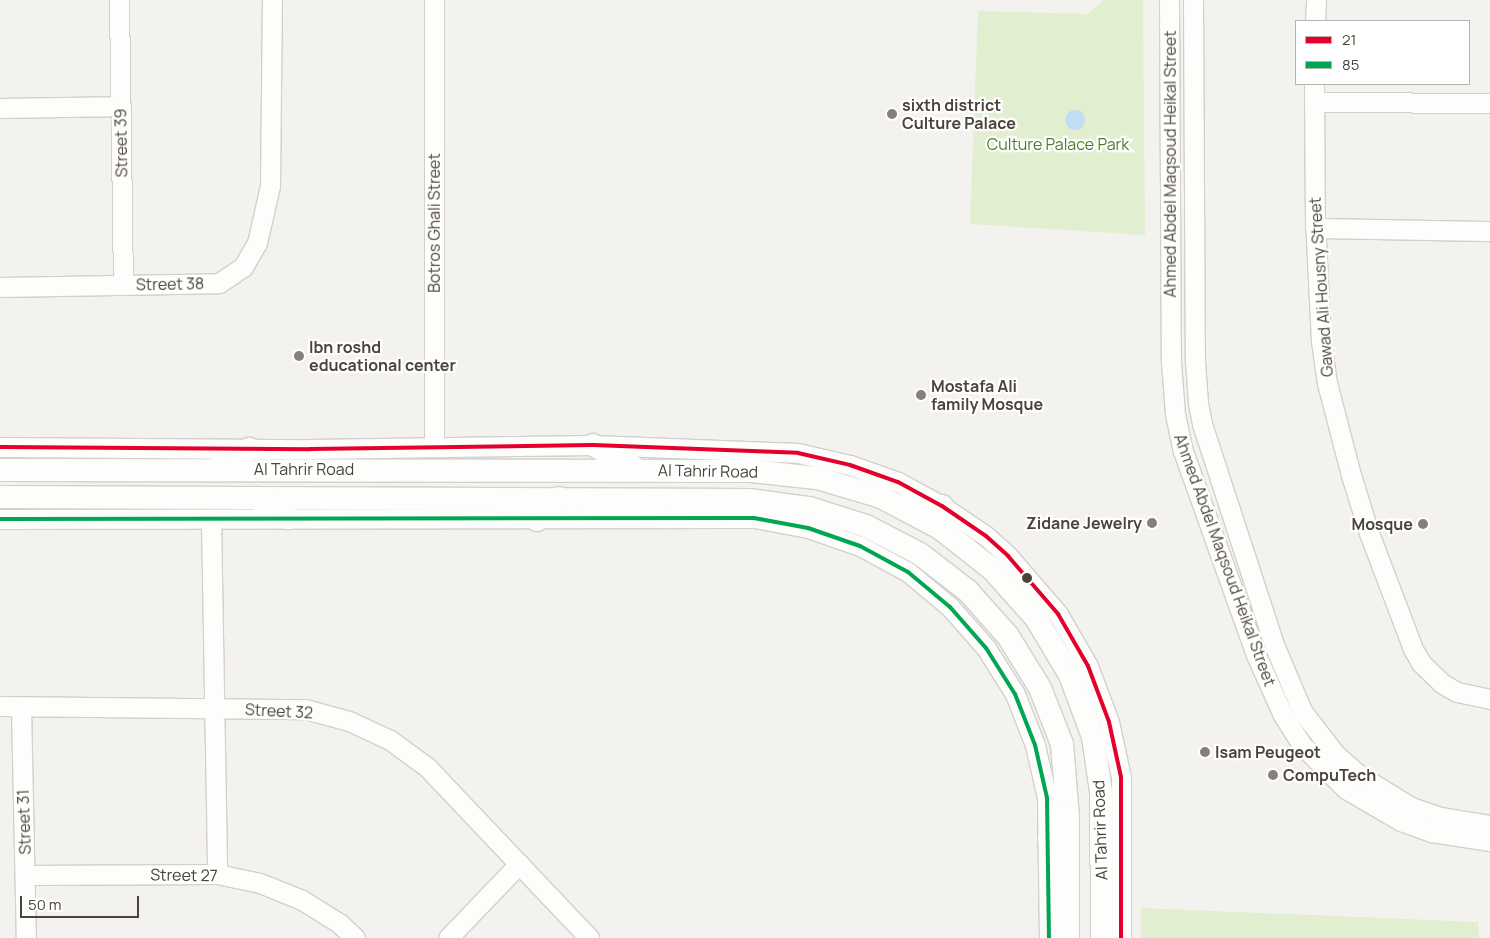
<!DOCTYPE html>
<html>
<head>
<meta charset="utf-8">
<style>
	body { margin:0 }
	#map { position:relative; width:1490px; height:938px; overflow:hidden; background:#f4f2ee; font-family:Manrope,sans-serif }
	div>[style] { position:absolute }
	.green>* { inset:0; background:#e1eecf }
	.water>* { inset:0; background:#c0ddf1 }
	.round { border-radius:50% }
	.roads { filter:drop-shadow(1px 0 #d2d0cb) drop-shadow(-1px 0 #d2d0cb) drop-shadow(0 1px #d2d0cb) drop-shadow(0 -1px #d2d0cb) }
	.minor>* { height:19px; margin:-9.5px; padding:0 9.5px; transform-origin:9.5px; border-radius:9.5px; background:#fdfdfc }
	.tertiary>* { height:22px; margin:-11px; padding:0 11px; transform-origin:11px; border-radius:11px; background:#fdfdfc }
	.bus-1>* { height:4px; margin:-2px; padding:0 2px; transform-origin:2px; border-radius:2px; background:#e4002b }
	.bus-2>* { height:4px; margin:-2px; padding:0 2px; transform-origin:2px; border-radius:2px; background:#00a651 }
	.dots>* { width:14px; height:14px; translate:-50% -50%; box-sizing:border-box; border:2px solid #fff; border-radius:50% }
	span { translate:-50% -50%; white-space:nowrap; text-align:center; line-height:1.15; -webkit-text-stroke:4.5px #fff; paint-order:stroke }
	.poi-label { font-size:16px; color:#4b4439; font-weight:700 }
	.left { translate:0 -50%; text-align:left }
	.right { translate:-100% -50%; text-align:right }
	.street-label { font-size:16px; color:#4b4439 }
	.park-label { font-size:16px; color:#4a7f2a }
	.legend { position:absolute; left:1295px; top:20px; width:175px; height:65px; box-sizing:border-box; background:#fff; border:1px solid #b7b4b0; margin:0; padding:6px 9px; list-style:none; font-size:15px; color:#4b4439 }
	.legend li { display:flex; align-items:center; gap:10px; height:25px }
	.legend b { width:25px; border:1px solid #b7b4b0 }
	.scale { position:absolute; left:20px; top:896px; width:119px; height:22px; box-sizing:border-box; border:2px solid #4b4439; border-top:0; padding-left:6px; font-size:15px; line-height:18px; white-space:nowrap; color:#4b4439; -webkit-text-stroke:4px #fff; paint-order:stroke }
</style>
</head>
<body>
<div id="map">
	<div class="green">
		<i style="clip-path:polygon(1104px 0,1143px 0,1145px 235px,970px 224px,978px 11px,1087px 14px)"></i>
		<i style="clip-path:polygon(1141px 908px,1478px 922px,1479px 938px,1141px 938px)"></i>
	</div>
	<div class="water">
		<i class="round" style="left:1065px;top:110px;width:20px;height:20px"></i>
	</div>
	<div class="roads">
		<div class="minor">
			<i style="left:119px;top:0;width:285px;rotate:89.2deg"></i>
			<i style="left:434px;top:0;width:447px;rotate:90deg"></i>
			<i style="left:1169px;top:0;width:362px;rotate:89.7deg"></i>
			<i style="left:1171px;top:362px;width:52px;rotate:85.6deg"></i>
			<i style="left:1175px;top:414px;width:38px;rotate:78deg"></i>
			<i style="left:1183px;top:451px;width:217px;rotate:70.3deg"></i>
			<i style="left:1256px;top:655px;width:66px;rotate:65.8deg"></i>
			<i style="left:1283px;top:715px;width:34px;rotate:58deg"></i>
			<i style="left:1301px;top:744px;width:64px;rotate:45deg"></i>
			<i style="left:1346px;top:789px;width:64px;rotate:30.2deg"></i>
			<i style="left:1401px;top:821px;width:33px;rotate:20deg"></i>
			<i style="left:1432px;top:832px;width:59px;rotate:8.8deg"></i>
			<i style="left:1193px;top:0;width:361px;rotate:89.7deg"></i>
			<i style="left:1195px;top:361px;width:42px;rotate:85.9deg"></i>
			<i style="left:1198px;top:403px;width:21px;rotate:79deg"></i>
			<i style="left:1202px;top:424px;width:235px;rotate:71.9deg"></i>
			<i style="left:1275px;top:647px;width:69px;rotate:67.1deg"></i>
			<i style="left:1302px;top:711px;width:56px;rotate:52.3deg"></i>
			<i style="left:1336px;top:755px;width:30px;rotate:41deg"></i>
			<i style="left:1359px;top:775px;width:61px;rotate:31.6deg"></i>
			<i style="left:1411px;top:807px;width:31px;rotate:19deg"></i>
			<i style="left:1440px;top:817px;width:51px;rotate:9.1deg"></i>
			<i style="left:1315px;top:21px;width:21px;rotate:-87deg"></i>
			<i style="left:1314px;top:84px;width:135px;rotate:89.6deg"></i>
			<i style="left:1315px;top:219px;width:122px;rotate:87.2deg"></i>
			<i style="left:1321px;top:341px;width:42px;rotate:81.9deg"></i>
			<i style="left:1327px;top:383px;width:95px;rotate:75.4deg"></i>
			<i style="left:1351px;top:475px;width:61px;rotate:72.8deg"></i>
			<i style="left:1369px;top:533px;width:124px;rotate:69.2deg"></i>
			<i style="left:1413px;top:649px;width:16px;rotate:60deg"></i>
			<i style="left:1421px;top:663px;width:30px;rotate:44deg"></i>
			<i style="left:1443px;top:684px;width:16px;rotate:30deg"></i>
			<i style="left:1457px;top:692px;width:34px;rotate:12deg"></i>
			<i style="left:1314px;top:102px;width:176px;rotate:0.3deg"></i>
			<i style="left:0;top:108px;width:121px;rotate:-0.9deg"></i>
			<i style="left:1315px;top:228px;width:175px;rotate:1deg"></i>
			<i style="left:0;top:287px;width:219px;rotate:-1deg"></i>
			<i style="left:219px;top:283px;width:29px;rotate:-34deg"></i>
			<i style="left:243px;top:267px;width:28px;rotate:-60deg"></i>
			<i style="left:257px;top:243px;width:58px;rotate:-77.2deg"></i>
			<i style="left:270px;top:186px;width:186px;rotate:-89.4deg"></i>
			<i style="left:0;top:447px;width:310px;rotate:0.4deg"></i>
			<i style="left:310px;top:449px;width:283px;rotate:-0.8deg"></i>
			<i style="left:593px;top:445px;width:205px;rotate:2.2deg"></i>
			<i style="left:798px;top:453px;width:53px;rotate:13deg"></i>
			<i style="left:850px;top:465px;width:51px;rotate:19.5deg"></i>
			<i style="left:898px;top:482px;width:50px;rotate:28.6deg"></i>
			<i style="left:942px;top:506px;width:53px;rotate:34.3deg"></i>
			<i style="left:986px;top:536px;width:30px;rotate:42deg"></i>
			<i style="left:1008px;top:556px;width:77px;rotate:49.2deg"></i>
			<i style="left:1058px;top:614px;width:60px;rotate:60deg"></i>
			<i style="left:1088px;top:666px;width:60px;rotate:69.4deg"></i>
			<i style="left:1109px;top:722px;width:56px;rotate:77.7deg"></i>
			<i style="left:1121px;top:777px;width:161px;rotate:90deg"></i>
			<i style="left:0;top:519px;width:754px;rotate:-0.08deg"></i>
			<i style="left:754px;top:518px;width:55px;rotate:10.5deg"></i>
			<i style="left:808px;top:528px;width:55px;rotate:19.1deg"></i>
			<i style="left:860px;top:546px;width:55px;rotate:28.4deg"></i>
			<i style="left:908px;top:572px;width:55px;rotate:39.8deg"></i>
			<i style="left:950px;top:607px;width:55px;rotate:48.7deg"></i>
			<i style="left:986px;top:648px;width:54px;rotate:57.8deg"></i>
			<i style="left:1015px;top:694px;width:55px;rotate:68.6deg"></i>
			<i style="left:1035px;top:745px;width:54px;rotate:77.2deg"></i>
			<i style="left:1047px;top:798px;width:140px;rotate:89.2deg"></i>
			<i style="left:211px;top:519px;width:355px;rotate:89deg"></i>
			<i style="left:0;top:706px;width:305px;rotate:0.6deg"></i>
			<i style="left:305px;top:709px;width:46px;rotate:15.3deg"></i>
			<i style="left:349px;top:721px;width:45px;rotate:24.9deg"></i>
			<i style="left:390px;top:740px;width:46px;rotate:36.1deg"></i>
			<i style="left:427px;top:767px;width:236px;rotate:46.5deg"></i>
			<i style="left:21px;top:707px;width:231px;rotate:88.8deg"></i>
			<i style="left:26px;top:875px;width:191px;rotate:-0.3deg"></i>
			<i style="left:217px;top:874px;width:44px;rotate:11.8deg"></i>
			<i style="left:260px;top:883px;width:45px;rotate:22deg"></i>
			<i style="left:302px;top:900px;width:44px;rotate:31.9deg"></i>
			<i style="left:339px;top:923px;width:22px;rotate:43deg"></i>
			<i style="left:448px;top:938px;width:103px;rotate:-46.2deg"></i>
		</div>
		<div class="tertiary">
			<i style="left:593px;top:445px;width:48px;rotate:28.7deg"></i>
			<i style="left:216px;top:469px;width:39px;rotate:-31deg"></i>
			<i style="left:0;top:470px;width:751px;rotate:0.08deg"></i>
			<i style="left:751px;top:471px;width:66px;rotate:6.1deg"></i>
			<i style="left:817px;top:478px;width:67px;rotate:16.5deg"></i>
			<i style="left:881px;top:497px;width:67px;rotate:27.7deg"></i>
			<i style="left:940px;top:528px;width:66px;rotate:38.3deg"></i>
			<i style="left:992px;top:569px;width:66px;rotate:48.1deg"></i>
			<i style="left:1036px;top:618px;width:66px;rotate:59.2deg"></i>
			<i style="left:1070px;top:675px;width:66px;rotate:69.6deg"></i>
			<i style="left:1093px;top:737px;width:56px;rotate:81.7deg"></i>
			<i style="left:1101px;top:792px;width:146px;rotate:89.6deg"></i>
			<i style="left:0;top:497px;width:749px;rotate:0.23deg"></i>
			<i style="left:749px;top:500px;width:61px;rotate:7.6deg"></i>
			<i style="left:809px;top:508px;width:60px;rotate:17.5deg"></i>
			<i style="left:866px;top:526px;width:61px;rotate:27.4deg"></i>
			<i style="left:920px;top:554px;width:61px;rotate:37.6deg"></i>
			<i style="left:968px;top:591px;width:60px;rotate:48.4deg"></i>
			<i style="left:1008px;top:636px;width:61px;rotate:58.4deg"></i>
			<i style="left:1040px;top:688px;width:60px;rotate:68.6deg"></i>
			<i style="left:1062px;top:744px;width:73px;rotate:85.3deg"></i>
			<i style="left:1068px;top:817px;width:121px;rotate:90deg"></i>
			<i style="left:256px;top:498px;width:38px;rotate:32deg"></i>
			<i style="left:901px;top:506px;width:41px"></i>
			<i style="left:537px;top:520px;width:31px;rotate:-45deg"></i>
			<i style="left:1049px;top:839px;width:29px;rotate:-49deg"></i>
			<i style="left:1101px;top:862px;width:27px;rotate:-45deg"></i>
		</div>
	</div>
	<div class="bus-1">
		<i style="left:0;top:447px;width:310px;rotate:0.4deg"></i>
		<i style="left:310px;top:449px;width:283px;rotate:-0.8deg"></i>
		<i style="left:593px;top:445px;width:205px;rotate:2.2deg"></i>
		<i style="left:798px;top:453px;width:53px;rotate:13deg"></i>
		<i style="left:850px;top:465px;width:51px;rotate:19.5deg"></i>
		<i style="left:898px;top:482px;width:50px;rotate:28.6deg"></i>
		<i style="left:942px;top:506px;width:53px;rotate:34.3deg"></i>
		<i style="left:986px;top:536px;width:30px;rotate:42deg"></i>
		<i style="left:1008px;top:556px;width:77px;rotate:49.2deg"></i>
		<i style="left:1058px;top:614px;width:60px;rotate:60deg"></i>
		<i style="left:1088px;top:666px;width:60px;rotate:69.4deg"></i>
		<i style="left:1109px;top:722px;width:56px;rotate:77.7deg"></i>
		<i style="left:1121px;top:777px;width:161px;rotate:90deg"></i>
	</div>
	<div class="bus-2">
		<i style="left:0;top:519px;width:754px;rotate:-0.08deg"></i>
		<i style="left:754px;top:518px;width:55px;rotate:10.5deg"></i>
		<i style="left:808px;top:528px;width:55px;rotate:19.1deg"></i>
		<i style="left:860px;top:546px;width:55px;rotate:28.4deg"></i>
		<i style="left:908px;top:572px;width:55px;rotate:39.8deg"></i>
		<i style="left:950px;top:607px;width:55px;rotate:48.7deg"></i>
		<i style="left:986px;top:648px;width:54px;rotate:57.8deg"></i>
		<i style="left:1015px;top:694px;width:55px;rotate:68.6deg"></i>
		<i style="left:1035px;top:745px;width:54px;rotate:77.2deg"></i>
		<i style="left:1047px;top:798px;width:140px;rotate:89.2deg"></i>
	</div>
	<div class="dots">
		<i style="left:892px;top:114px;background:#868178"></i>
		<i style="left:299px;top:356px;background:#868178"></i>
		<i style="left:921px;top:395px;background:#868178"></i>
		<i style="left:1152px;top:523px;background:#868178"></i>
		<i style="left:1423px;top:524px;background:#868178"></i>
		<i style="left:1027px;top:578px;background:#4b4439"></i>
		<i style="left:1205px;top:752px;background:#868178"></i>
		<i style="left:1273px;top:775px;background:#868178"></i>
	</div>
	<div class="poi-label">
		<span class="left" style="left:902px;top:114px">sixth district<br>Culture Palace</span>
		<span class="left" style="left:309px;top:356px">Ibn roshd<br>educational center</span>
		<span class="left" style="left:931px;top:395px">Mostafa Ali<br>family Mosque</span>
		<span class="right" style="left:1142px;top:523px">Zidane Jewelry</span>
		<span class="right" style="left:1413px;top:524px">Mosque</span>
		<span class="left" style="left:1215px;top:752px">Isam Peugeot</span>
		<span class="left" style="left:1283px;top:775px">CompuTech</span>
	</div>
	<div class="street-label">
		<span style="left:121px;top:143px;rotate:-91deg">Street 39</span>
		<span style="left:1170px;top:164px;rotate:-90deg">Ahmed Abdel Maqsoud Heikal Street</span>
		<span style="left:434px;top:223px;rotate:-90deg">Botros Ghali Street</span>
		<span style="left:170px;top:284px;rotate:-1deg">Street 38</span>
		<span style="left:1321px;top:287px;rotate:-94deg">Gawad Ali Housny Street</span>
		<span style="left:304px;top:469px">Al Tahrir Road</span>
		<span style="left:708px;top:471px;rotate:1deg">Al Tahrir Road</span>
		<span style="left:1225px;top:560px;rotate:70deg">Ahmed Abdel Maqsoud Heikal Street</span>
		<span style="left:279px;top:711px;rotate:3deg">Street 32</span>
		<span style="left:24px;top:822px;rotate:-92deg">Street 31</span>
		<span style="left:1100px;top:830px;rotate:-92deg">Al Tahrir Road</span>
		<span style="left:184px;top:875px;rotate:1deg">Street 27</span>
	</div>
	<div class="park-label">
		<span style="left:1058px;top:144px">Culture Palace Park</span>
	</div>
	<ul class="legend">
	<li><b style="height:6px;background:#e4002b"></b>21</li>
	<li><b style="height:6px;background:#00a651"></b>85</li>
	</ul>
	<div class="scale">50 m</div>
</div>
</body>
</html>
